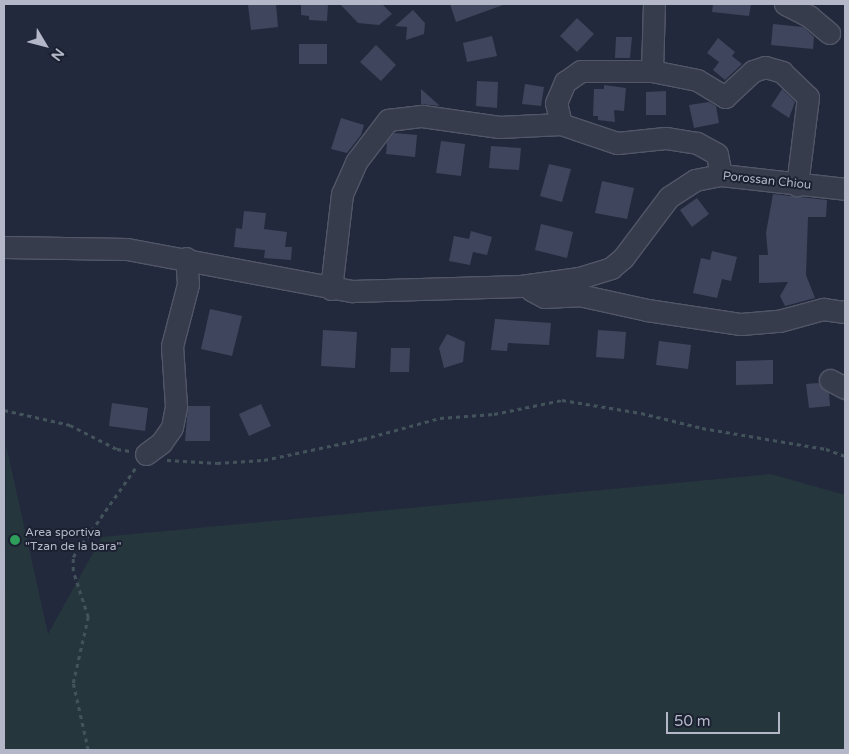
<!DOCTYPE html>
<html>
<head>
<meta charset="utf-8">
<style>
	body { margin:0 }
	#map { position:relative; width:849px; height:754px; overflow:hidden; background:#23293c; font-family:"Varela Round",sans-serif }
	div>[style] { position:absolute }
	.green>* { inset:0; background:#25363d }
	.building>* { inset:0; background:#3f455c }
	.path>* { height:2.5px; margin-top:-1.25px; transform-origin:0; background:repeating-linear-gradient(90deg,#43535b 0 4px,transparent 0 8px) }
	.roads { filter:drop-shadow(1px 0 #525767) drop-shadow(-1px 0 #525767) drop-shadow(0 1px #525767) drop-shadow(0 -1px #525767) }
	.minor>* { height:21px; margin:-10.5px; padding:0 10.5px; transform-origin:10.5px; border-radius:10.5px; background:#373c4d }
	.dots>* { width:14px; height:14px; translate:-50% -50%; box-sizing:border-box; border:2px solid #1c2131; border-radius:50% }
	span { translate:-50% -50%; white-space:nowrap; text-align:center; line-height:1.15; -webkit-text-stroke:4px #1c2131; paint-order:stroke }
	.street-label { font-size:12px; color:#b3b7c8 }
	.poi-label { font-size:12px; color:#b3b7c8 }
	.left { translate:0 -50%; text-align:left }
	.frame { position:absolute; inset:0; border:5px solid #b3b7c8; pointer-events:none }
	.north { position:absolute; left:20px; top:20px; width:50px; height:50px; -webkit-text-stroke:4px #1c2131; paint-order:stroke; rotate:127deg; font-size:14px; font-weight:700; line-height:20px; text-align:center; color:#b3b7c8 }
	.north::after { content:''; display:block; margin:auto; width:18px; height:22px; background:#b3b7c8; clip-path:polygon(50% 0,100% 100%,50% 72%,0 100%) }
	.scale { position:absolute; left:666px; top:712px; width:114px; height:22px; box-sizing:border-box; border:2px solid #b3b7c8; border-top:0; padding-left:6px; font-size:15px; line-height:18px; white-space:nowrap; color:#b3b7c8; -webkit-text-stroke:4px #1c2131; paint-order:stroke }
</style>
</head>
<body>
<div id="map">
	<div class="green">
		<i style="clip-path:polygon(6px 445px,48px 634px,102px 537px,771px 474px,845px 495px,845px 750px,4px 750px)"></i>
	</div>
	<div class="building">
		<i style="clip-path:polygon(276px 4px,278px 27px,251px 30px,248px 5px)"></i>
		<i style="clip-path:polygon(301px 4px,328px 4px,327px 21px,309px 20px,309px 16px,301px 15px)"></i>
		<i style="clip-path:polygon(340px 4px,382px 4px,392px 14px,379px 25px,358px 23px)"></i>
		<i style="clip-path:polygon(450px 4px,503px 4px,503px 5px,456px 22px)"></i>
		<i style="clip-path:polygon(713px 4px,751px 4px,749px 16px,712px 12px)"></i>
		<i style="clip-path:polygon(413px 10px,425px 23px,424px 34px,406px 40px,407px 27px,395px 26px)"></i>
		<i style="clip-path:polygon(577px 18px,594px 34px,577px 52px,560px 36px)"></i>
		<i style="clip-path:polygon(773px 24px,803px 27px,814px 37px,813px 49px,771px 45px)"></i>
		<i style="clip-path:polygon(492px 36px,497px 56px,467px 62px,463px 43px)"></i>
		<i style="clip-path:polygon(616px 37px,632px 37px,630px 58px,615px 58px)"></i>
		<i style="clip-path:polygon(718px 38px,735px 52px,732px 56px,742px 64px,725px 80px,713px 70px,719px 62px,707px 53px)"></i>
		<i style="clip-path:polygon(299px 44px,327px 44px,327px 64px,299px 64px)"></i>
		<i style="clip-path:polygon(376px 45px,396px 65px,381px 81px,360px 62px)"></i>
		<i style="clip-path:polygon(477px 81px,498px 82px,497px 108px,476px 106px)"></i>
		<i style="clip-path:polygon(525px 84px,544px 87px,541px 106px,522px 104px)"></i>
		<i style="clip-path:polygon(604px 85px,626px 88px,624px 111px,614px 110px,615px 122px,598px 120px,598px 116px,593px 116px,594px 89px,604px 89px)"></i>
		<i style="clip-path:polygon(421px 89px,440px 106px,421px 104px)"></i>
		<i style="clip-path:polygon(782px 89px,795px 102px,789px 118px,771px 106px)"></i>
		<i style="clip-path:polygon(666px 91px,666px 115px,646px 115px,646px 92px)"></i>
		<i style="clip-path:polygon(709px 102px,716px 106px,719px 123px,694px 128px,689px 105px)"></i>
		<i style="clip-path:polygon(341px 118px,364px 125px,361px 135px,347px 153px,331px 149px)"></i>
		<i style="clip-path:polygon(394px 133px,417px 135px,415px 157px,386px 154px,387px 142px)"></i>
		<i style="clip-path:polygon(441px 141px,465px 144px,461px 176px,436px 173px)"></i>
		<i style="clip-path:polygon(491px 146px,521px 148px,519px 170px,489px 168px)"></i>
		<i style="clip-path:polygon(549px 164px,571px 169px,562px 202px,540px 196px)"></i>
		<i style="clip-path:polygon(602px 181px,634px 188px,627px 219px,595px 213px)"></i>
		<i style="clip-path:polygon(773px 194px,827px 200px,826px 217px,808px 217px,806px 275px,815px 298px,785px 306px,780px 296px,788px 282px,759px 283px,759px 255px,768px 255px,766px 233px)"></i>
		<i style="clip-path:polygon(697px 198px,709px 214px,692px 227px,680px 210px)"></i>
		<i style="clip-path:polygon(244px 211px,266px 213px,264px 229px,287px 232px,285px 247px,292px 247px,291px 260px,264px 258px,265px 250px,234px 247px,236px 228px,242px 229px)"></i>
		<i style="clip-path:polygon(541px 224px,573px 232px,567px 258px,535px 250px)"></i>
		<i style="clip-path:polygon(471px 231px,492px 237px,487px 255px,473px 252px,470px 265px,449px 261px,454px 236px,469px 239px)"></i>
		<i style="clip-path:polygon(712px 251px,737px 257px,731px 281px,722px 279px,717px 298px,693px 293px,701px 258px,710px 260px)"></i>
		<i style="clip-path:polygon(210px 309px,242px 316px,232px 356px,201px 349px)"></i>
		<i style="clip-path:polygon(495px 319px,551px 323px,549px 345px,508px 343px,507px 351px,491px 350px)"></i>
		<i style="clip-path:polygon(323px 330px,357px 332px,355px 368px,321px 366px)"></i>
		<i style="clip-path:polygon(598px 330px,626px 332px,624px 359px,596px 357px)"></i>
		<i style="clip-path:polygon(447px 334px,465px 342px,463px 362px,444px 368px,439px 348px)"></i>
		<i style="clip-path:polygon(659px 341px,691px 345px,688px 369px,656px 365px)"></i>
		<i style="clip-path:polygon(391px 348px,410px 348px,409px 372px,390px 372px)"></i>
		<i style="clip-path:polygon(773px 360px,773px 384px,736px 385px,736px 361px)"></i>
		<i style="clip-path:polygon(818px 383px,829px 393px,830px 406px,809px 408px,806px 384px)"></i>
		<i style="clip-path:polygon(112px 403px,148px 408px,145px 431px,109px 426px)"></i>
		<i style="clip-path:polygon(261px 404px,271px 426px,249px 436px,239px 414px)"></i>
		<i style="clip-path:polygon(188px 406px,210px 406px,210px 441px,185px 441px)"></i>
	</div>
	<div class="path">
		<i style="left:4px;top:410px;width:68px;rotate:12.8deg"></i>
		<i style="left:70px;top:425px;width:53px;rotate:27.1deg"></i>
		<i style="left:117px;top:449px;width:13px;rotate:9deg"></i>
		<i style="left:167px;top:460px;width:50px;rotate:3.4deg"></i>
		<i style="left:217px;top:463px;width:47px;rotate:-3.7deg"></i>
		<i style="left:264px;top:460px;width:101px;rotate:-12deg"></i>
		<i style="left:363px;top:439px;width:80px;rotate:-15.3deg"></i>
		<i style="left:440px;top:418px;width:54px;rotate:-4.2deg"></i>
		<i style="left:494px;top:414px;width:69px;rotate:-11.6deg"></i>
		<i style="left:562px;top:400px;width:80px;rotate:9.3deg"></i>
		<i style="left:641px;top:413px;width:63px;rotate:13.8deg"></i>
		<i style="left:702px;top:428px;width:126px;rotate:9.6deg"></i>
		<i style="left:826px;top:449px;width:20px;rotate:20deg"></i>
		<i style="left:88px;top:750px;width:69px;rotate:-102.6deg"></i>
		<i style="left:73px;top:683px;width:68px;rotate:-77.2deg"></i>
		<i style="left:88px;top:617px;width:48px;rotate:-108.1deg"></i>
		<i style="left:73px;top:571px;width:14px;rotate:-90deg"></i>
		<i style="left:73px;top:557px;width:110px;rotate:-55deg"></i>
	</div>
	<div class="roads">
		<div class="minor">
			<i style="left:785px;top:4px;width:28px;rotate:27deg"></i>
			<i style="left:810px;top:17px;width:25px;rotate:40deg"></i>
			<i style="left:652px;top:71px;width:67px;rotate:-88.3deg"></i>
			<i style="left:721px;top:175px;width:21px;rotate:-101deg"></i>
			<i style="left:717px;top:154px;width:23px;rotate:-151deg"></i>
			<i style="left:697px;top:143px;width:32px;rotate:-171deg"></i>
			<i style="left:665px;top:138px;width:48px;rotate:174.1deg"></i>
			<i style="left:617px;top:143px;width:59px;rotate:-161.3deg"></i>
			<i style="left:561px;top:124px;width:22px;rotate:-103deg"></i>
			<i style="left:556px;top:103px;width:23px;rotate:-67deg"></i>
			<i style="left:565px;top:82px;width:19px;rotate:-35deg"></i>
			<i style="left:581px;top:71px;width:71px"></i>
			<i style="left:652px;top:71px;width:46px;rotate:11.3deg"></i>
			<i style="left:697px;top:80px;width:33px;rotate:31deg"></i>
			<i style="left:725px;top:97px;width:38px;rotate:-43deg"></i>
			<i style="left:753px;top:71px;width:13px;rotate:-18deg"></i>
			<i style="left:765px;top:67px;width:18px;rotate:16deg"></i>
			<i style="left:782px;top:72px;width:36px;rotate:44deg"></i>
			<i style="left:808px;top:97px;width:89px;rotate:97.1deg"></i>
			<i style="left:4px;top:247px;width:123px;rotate:0.9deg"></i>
			<i style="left:127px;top:249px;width:229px;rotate:10.6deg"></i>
			<i style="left:352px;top:291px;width:169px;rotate:-1.7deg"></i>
			<i style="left:521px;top:286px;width:59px;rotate:-7.9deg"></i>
			<i style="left:579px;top:278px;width:34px;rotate:-17deg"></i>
			<i style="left:611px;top:268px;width:16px;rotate:-40deg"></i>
			<i style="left:623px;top:258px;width:76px;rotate:-53deg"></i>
			<i style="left:669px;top:197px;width:31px;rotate:-33deg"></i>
			<i style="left:695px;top:180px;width:26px;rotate:-11deg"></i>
			<i style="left:721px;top:175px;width:125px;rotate:6.4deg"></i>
			<i style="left:331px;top:289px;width:96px;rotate:-83.4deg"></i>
			<i style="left:342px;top:194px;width:35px;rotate:-66deg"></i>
			<i style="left:356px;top:162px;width:53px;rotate:-52.7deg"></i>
			<i style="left:388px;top:120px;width:34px;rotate:-7deg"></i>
			<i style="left:422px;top:116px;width:78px;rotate:8.1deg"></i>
			<i style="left:499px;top:127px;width:62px;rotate:-2.8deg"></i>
			<i style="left:531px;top:290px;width:15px;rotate:28deg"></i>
			<i style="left:544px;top:297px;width:35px;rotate:-3deg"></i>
			<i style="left:579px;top:295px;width:70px;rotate:12.4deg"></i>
			<i style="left:647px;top:310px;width:95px;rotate:8.5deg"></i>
			<i style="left:741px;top:324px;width:38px;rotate:-5deg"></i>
			<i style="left:779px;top:321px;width:46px;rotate:-15.3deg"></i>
			<i style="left:823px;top:309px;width:22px;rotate:8deg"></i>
			<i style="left:830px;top:380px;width:17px;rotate:28deg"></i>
			<i style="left:146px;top:454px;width:19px;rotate:-36deg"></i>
			<i style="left:161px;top:443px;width:19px;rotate:-55deg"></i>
			<i style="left:172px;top:427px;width:21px;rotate:-79deg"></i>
			<i style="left:176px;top:406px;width:60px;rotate:-93.8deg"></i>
			<i style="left:172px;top:346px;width:64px;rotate:-75.5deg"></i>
			<i style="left:188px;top:284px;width:26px;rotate:-94deg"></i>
		</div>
	</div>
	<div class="dots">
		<i style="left:15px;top:540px;background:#2e9e5b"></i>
	</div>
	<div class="street-label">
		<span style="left:767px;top:181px;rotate:6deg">Porossan Chiou</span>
	</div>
	<div class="poi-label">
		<span class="left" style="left:25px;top:540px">Area sportiva<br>"Tzan de la bara"</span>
	</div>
	<div class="frame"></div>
	<div class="north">N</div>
	<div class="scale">50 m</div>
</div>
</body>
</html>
